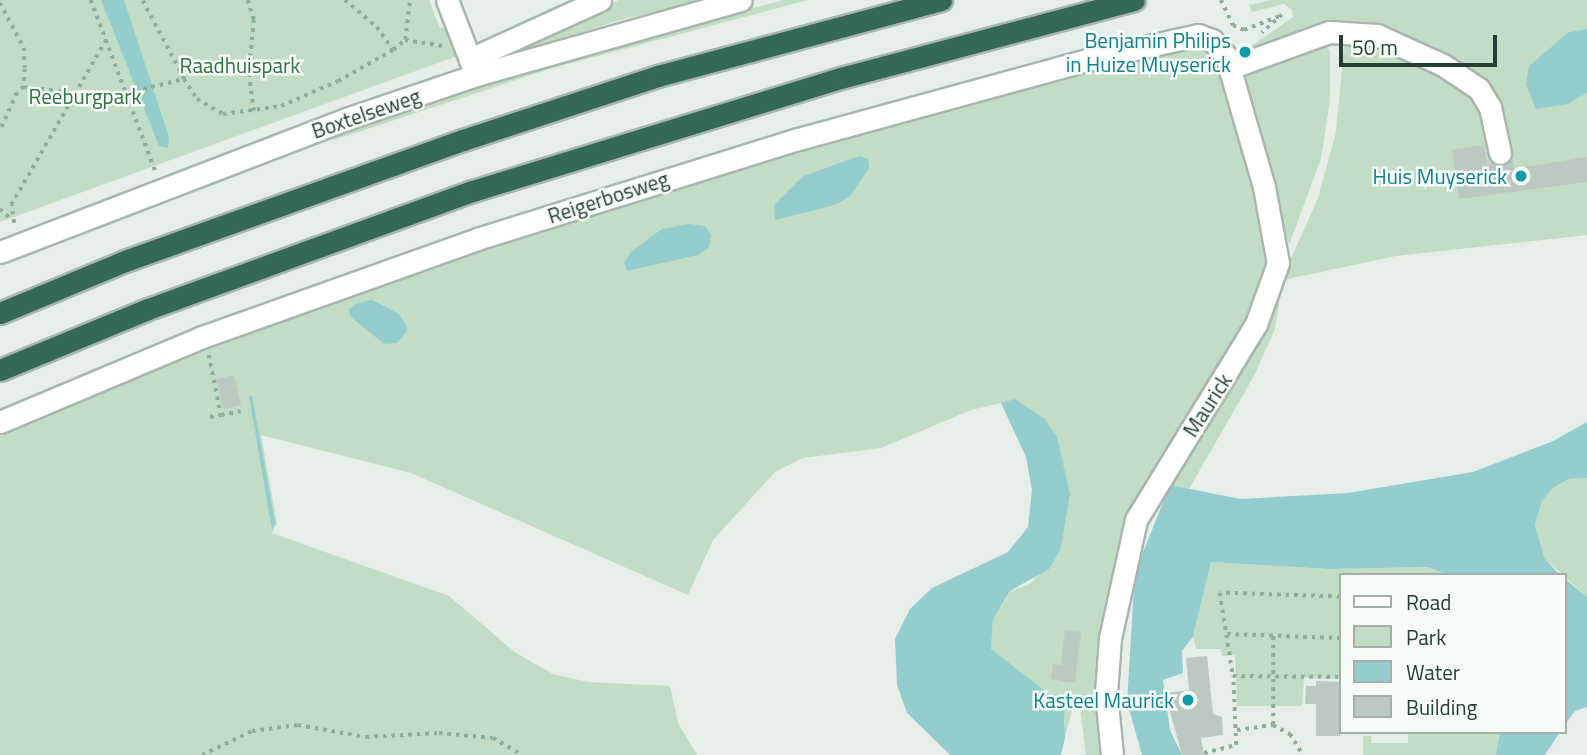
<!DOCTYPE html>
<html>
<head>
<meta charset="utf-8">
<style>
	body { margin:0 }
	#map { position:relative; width:1587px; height:755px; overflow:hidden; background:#e7eeea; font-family:"Titillium Web",sans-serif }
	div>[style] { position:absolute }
	.green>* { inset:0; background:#c2ddc5 }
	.water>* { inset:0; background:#94cdce }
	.building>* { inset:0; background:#bcc9c2 }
	.path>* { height:3.5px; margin-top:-1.75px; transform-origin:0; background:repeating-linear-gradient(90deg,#8aaf9e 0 3.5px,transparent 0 8.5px) }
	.roads { filter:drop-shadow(2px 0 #a9b6b0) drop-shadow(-2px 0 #a9b6b0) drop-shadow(0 2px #a9b6b0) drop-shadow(0 -2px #a9b6b0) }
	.minor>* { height:21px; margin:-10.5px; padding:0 10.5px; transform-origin:10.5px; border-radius:10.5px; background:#fff }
	.highway>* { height:21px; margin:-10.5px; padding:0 10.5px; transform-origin:10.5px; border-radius:10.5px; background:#346957 }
	.dots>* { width:19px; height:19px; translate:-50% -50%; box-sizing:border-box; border:4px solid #f7fbf8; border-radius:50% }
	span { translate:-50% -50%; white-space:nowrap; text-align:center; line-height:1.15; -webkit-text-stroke:5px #f7fbf8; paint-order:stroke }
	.culture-label { font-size:21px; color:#0d838f }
	.right { translate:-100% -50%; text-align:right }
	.park-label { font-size:21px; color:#337343 }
	.street-label { font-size:21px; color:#263f35 }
	.legend { position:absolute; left:1339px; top:573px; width:228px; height:161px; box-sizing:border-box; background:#f7fbf8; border:2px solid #a3b0aa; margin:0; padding:9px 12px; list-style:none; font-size:21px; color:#263f35 }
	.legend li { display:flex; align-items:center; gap:14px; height:35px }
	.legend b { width:35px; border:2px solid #a3b0aa }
	.scale { position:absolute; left:1339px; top:35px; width:158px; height:32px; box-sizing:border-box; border:4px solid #263f35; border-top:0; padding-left:9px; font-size:21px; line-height:24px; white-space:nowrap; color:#263f35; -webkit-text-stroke:5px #f7fbf8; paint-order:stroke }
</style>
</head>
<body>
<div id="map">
	<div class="green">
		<i style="clip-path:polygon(0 0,429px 0,440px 28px,447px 26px,457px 56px,0 222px)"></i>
		<i style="clip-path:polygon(619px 0,704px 0,620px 20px,498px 59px,495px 53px)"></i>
		<i style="clip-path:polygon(784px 0,808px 0,549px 69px,328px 142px,363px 125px,541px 64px)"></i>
		<i style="clip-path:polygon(1271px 0,1587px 0,1587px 29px,1569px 32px,1568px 104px,1587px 93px,1587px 235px,1396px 256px,1283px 280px,1275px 329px,1255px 374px,1189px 489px,1170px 485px,1258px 333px,1318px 198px,1336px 132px,1344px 46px,1375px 29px,1256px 56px,1251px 46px,1293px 17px,1292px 10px,1284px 4px,1252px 12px,1249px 5px)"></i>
		<i style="clip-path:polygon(1325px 44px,1330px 50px,1330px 100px,1321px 159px,1289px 245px,1240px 84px,1244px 74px)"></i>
		<i style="clip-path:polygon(evenodd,1183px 46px,1201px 49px,1220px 66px,1256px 182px,1268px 264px,1258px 303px,1142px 491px,1103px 755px,1086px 755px,1080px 708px,1073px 707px,1065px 736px,1065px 719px,991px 650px,993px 620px,1011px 591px,1030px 584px,1061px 548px,1063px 529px,1015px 400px,971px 410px,881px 448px,803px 458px,775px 472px,713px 540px,688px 595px,411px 473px,261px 435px,277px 523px,272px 533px,449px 596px,516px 653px,553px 674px,588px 682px,670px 686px,678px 723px,697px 755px,0 755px,0 430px,285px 314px,653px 191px,1086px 68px,1183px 46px,859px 156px,835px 205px,806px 210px,774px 205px,803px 176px,859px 156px)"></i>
		<i style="clip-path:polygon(1587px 478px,1587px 597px,1545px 559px,1535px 525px,1542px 501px,1553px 488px,1569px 479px)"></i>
		<i style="clip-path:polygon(1211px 562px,1328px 569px,1428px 567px,1449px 575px,1340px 575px,1340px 679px,1304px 678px,1302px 706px,1237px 706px,1235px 655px,1222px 656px,1221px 649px,1196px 649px,1193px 637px)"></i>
		<i style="clip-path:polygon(1408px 732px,1500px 732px,1496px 755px,1363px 755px,1363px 736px,1371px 736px,1371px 743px,1408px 743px)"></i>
	</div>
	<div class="water">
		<i style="clip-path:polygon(101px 0,124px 0,169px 137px,168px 148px,159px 146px)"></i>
		<i style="clip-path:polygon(1587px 29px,1587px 93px,1568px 104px,1536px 109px,1526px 85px,1529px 66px,1569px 32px)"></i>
		<i style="clip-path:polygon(859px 156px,868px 159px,869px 168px,850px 196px,835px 205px,775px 220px,774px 205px,803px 176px)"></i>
		<i style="clip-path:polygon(689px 224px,705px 226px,711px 235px,709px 248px,698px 255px,627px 271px,624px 262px,632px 251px,662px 229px)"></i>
		<i style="clip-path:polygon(372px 300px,399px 314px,406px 325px,407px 331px,397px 343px,384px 344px,350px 316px,349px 309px,357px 303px)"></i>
		<i style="clip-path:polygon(252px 395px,275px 523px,272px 530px,249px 396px)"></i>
		<i style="clip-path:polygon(1015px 399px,1045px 419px,1057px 437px,1070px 494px,1061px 548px,1049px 569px,1010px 591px,993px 620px,991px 649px,1064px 706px,1065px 738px,1061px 755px,950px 755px,907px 713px,897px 685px,895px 639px,910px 609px,932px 588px,1008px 552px,1028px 527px,1032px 490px,1026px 457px,1001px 403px)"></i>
		<i style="clip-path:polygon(1587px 422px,1587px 478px,1569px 479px,1553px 488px,1542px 501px,1535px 525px,1545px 559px,1560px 575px,1449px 575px,1428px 567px,1328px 569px,1211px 562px,1193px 637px,1182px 651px,1183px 673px,1163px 680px,1170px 730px,1182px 755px,1142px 755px,1127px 702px,1134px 587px,1138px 565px,1170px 485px,1241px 499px,1348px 493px,1473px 472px,1553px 441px)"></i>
		<i style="clip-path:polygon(1564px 578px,1587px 597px,1587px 707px,1575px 711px,1564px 726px)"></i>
		<i style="clip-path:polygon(1500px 732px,1560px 732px,1545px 755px,1496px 755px)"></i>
	</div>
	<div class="building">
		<i style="clip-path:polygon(1484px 145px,1487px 164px,1502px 166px,1513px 160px,1514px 169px,1587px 157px,1587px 182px,1459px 199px,1452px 150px)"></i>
		<i style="clip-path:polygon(234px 375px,241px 405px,223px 409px,216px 379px)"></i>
		<i style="clip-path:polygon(1065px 630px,1081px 632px,1075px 683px,1051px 679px,1053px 664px,1061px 665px)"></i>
		<i style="clip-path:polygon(1207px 656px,1213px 714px,1222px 717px,1223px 735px,1201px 738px,1204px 755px,1182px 755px,1165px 693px,1189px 690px,1186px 658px)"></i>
		<i style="clip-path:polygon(1316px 681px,1340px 682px,1340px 736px,1316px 736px,1316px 704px,1305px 704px,1306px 686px,1316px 686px)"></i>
	</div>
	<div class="path">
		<i style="left:91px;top:0;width:182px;rotate:69.4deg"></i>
		<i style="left:248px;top:0;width:21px;rotate:73deg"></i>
		<i style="left:254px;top:20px;width:54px;rotate:95.3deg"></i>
		<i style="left:249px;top:74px;width:37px;rotate:82deg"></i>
		<i style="left:345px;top:0;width:42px;rotate:40.2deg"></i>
		<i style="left:377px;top:27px;width:28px;rotate:55deg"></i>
		<i style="left:1221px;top:0;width:28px;rotate:64deg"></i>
		<i style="left:1233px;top:25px;width:12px;rotate:24deg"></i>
		<i style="left:1244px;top:30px;width:41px;rotate:-21.5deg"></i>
		<i style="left:1282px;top:15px;width:27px;rotate:138deg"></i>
		<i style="left:0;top:3px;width:51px;rotate:61.9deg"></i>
		<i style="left:24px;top:48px;width:21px;rotate:87deg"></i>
		<i style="left:25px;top:69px;width:18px;rotate:93deg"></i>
		<i style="left:24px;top:87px;width:9px;rotate:139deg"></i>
		<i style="left:17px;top:93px;width:42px;rotate:114.1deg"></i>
		<i style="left:405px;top:40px;width:39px;rotate:9deg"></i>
		<i style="left:184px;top:79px;width:24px;rotate:57deg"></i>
		<i style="left:197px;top:99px;width:30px;rotate:30deg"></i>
		<i style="left:223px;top:114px;width:59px;rotate:-7.9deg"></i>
		<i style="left:281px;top:106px;width:62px;rotate:-23.7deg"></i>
		<i style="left:338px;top:81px;width:63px;rotate:-29.4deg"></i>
		<i style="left:393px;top:50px;width:16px;rotate:-40deg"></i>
		<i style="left:405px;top:40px;width:40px;rotate:-82.9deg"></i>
		<i style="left:24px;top:87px;width:87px;rotate:6.6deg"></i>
		<i style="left:110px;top:97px;width:76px;rotate:-13.7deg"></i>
		<i style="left:184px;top:79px;width:89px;rotate:-118deg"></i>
		<i style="left:0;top:209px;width:15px;rotate:42deg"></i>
		<i style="left:14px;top:223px;width:18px;rotate:-99deg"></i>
		<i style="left:11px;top:205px;width:193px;rotate:-60.1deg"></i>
		<i style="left:209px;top:355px;width:61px;rotate:78.7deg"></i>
		<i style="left:221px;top:415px;width:20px;rotate:-11deg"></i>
		<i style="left:210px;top:417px;width:11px;rotate:-10deg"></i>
		<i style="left:1340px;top:597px;width:120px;rotate:-178.1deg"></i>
		<i style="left:1220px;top:593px;width:84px;rotate:81.1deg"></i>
		<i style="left:1233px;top:676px;width:107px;rotate:0.5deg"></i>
		<i style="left:1227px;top:634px;width:113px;rotate:2deg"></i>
		<i style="left:1273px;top:725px;width:19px;rotate:28deg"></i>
		<i style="left:1290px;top:734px;width:25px;rotate:58deg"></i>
		<i style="left:1237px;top:730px;width:36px;rotate:-8deg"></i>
		<i style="left:1273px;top:725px;width:89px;rotate:-90deg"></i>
		<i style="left:1204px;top:753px;width:33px;rotate:-14deg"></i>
		<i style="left:1236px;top:745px;width:69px;rotate:-92.5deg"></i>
		<i style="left:202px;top:755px;width:55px;rotate:-25.6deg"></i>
		<i style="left:252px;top:731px;width:46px;rotate:-7.4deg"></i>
		<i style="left:298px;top:725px;width:69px;rotate:10deg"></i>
		<i style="left:366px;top:737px;width:73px;rotate:-3.1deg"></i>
		<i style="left:439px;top:733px;width:54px;rotate:5.3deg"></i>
		<i style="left:493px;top:738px;width:34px;rotate:30deg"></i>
	</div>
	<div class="roads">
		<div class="minor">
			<i style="left:447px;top:0;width:75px;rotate:68.9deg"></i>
			<i style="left:470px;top:59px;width:143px;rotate:-24.4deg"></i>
			<i style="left:1230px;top:68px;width:105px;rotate:-20deg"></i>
			<i style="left:1329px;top:32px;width:48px;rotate:3.6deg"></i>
			<i style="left:1377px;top:35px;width:72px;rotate:24.4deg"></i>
			<i style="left:1443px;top:65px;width:43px;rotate:33.7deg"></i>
			<i style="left:1479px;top:89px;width:21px;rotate:59deg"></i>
			<i style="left:1490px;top:107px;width:47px;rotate:77.7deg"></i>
			<i style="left:0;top:252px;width:371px;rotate:-21deg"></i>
			<i style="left:346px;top:119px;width:137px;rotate:-18.7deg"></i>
			<i style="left:476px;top:75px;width:275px;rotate:-15.8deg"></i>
			<i style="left:0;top:422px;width:219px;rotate:-22.8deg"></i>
			<i style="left:202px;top:337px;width:292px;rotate:-19.6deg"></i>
			<i style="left:477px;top:239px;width:336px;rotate:-17.3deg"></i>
			<i style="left:798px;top:139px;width:303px;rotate:-15.3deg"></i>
			<i style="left:1090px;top:59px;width:111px;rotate:-12.5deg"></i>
			<i style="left:1198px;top:35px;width:15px;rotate:20deg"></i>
			<i style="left:1212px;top:40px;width:21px;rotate:49deg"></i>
			<i style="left:1226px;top:56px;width:136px;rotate:73.8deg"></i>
			<i style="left:1264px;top:187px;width:77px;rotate:79.6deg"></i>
			<i style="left:1278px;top:263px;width:65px;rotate:109.8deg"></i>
			<i style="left:1256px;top:324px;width:230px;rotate:121.5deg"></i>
			<i style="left:1136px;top:520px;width:121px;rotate:102.4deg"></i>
			<i style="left:1110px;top:638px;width:55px;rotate:94.2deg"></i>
			<i style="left:1106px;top:693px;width:62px;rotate:84.5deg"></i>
		</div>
		<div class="highway">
			<i style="left:0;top:313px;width:135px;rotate:-22.6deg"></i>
			<i style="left:125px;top:261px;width:359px;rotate:-19.7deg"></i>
			<i style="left:463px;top:140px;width:205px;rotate:-18.2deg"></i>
			<i style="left:658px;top:76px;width:293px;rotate:-15deg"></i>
			<i style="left:0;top:370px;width:160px;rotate:-22.4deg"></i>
			<i style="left:148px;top:309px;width:346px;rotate:-20deg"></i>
			<i style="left:473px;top:191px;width:385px;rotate:-17.1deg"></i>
			<i style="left:841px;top:78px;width:303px;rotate:-14.9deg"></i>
		</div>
	</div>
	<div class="dots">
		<i style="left:1245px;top:52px;background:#0f9aa8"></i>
		<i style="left:1521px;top:176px;background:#0f9aa8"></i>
		<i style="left:1188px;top:700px;background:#0f9aa8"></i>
	</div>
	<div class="culture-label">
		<span class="right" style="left:1231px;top:52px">Benjamin Philips<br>in Huize Muyserick</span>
		<span class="right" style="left:1507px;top:176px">Huis Muyserick</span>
		<span class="right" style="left:1174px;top:700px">Kasteel Maurick</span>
	</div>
	<div class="park-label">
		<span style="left:240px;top:65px">Raadhuispark</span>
		<span style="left:85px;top:96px">Reeburgpark</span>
	</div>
	<div class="street-label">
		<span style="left:366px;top:113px;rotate:-19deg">Boxtelseweg</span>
		<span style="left:608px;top:197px;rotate:-18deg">Reigerbosweg</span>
		<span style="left:1207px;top:405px;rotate:-57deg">Maurick</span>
	</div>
	<ul class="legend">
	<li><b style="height:9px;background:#fff"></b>Road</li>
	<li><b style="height:19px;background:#c2ddc5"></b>Park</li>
	<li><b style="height:19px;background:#94cdce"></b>Water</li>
	<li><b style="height:19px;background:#bcc9c2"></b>Building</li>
	</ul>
	<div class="scale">50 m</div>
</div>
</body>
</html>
